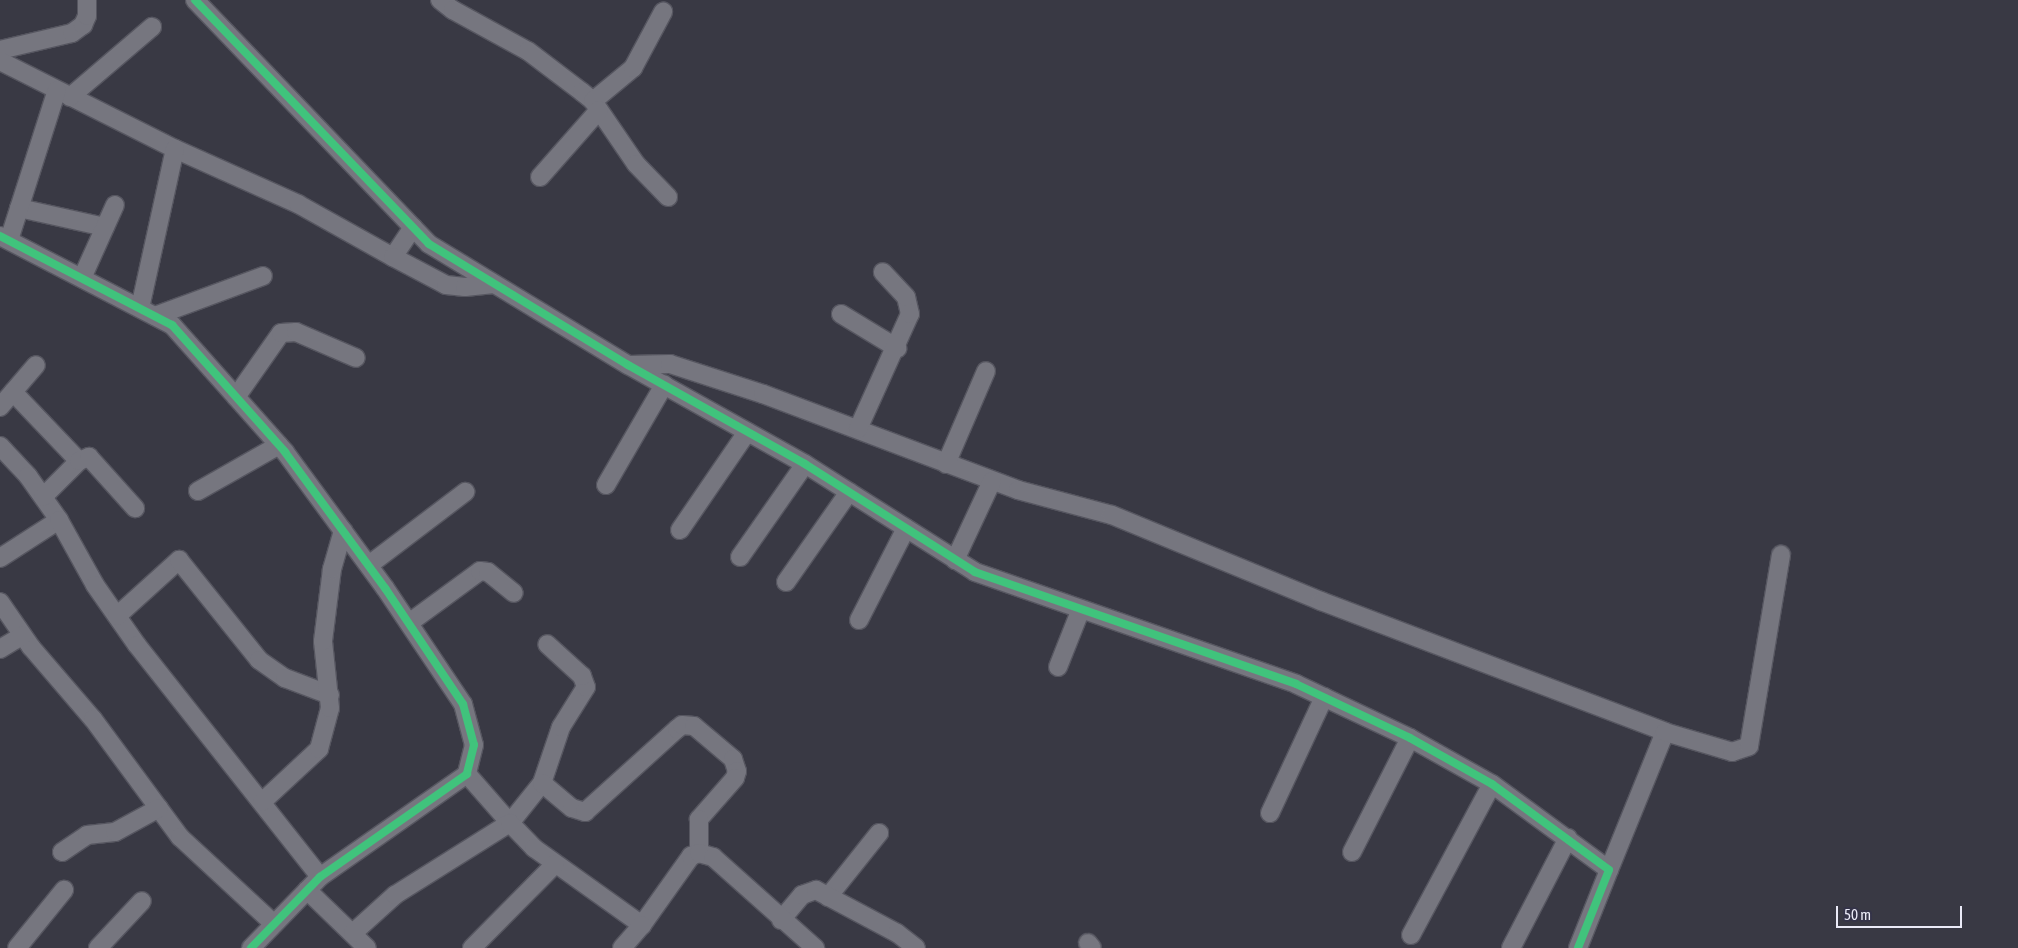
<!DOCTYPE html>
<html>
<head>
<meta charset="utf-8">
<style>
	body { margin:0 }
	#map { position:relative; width:2018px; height:948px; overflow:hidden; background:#393944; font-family:"Asap Condensed",sans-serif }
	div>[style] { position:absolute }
	.roads { filter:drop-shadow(1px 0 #565660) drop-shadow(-1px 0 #565660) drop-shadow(0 1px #565660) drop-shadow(0 -1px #565660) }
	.street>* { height:18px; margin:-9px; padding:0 9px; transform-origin:9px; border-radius:9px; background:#76767f }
	.cycleway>* { height:8px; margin:-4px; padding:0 4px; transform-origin:4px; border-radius:4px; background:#40c37c }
	span { translate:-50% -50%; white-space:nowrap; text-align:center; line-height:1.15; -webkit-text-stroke:4px #353449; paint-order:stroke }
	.scale { position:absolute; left:1836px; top:906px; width:126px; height:22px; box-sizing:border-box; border:2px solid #ebebf8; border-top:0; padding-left:6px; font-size:15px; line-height:18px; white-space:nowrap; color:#ebebf8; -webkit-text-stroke:4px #353449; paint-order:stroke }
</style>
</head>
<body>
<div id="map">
	<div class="roads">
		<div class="street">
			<i style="left:195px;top:0;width:338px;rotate:46.2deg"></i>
			<i style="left:429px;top:244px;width:233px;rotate:31.3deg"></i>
			<i style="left:628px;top:365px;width:203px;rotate:29.2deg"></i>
			<i style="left:805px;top:464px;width:201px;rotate:32.4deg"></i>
			<i style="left:975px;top:572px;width:340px;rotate:19.2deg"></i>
			<i style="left:1296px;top:684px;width:126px;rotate:25.3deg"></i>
			<i style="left:1410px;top:738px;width:94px;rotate:29.3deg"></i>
			<i style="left:1492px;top:784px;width:145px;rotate:36.3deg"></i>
			<i style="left:1609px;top:870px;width:84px;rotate:111.7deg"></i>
			<i style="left:440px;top:0;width:16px;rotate:38deg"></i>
			<i style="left:453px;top:10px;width:85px;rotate:28.7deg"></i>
			<i style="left:528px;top:51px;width:68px;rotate:37.2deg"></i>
			<i style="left:582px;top:92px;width:14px;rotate:39deg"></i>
			<i style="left:593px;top:101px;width:76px;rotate:55.7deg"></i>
			<i style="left:636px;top:164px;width:46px;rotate:45.9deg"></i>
			<i style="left:0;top:50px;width:74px;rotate:-13.3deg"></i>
			<i style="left:72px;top:33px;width:14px;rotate:-36deg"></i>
			<i style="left:83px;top:25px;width:10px;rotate:-66deg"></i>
			<i style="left:87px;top:16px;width:16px;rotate:-90deg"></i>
			<i style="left:0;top:61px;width:196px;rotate:26.7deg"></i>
			<i style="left:175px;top:149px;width:135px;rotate:24.1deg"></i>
			<i style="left:298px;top:204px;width:109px;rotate:29.2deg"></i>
			<i style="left:393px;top:257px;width:36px;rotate:-56deg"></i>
			<i style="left:70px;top:97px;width:108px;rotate:-40.5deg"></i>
			<i style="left:593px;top:101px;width:52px;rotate:-39.5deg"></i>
			<i style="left:633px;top:68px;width:64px;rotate:-61.8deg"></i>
			<i style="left:540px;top:177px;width:89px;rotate:-48.6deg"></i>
			<i style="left:19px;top:208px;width:88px;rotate:12.5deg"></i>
			<i style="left:0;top:236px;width:194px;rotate:27.4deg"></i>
			<i style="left:172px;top:325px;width:170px;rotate:48.3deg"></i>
			<i style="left:285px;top:452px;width:169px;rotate:53.7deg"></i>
			<i style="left:385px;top:588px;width:140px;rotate:56.1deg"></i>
			<i style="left:463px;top:704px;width:42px;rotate:75deg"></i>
			<i style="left:474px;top:745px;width:30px;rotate:104deg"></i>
			<i style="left:467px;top:774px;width:179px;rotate:145deg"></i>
			<i style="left:320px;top:877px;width:99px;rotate:134.2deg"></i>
			<i style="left:9px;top:240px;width:157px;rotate:-72.3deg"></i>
			<i style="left:393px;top:257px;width:60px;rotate:27.8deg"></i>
			<i style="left:446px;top:285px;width:19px;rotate:6deg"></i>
			<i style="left:465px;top:287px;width:29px;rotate:-6deg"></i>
			<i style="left:82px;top:278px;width:80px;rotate:-65.7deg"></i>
			<i style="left:140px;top:308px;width:163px;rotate:-77.6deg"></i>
			<i style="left:841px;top:314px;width:66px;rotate:31.3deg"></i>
			<i style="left:155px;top:316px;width:115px;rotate:-20.3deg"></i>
			<i style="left:629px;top:365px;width:41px;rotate:-1.4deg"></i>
			<i style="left:670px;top:364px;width:98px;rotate:17.9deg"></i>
			<i style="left:763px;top:394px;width:272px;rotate:20.6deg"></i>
			<i style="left:1018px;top:490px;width:97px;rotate:14.9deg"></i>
			<i style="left:1112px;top:515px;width:226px;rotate:22.4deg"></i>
			<i style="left:1321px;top:601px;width:368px;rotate:20.8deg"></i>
			<i style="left:1665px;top:732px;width:149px;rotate:112.1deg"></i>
			<i style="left:13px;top:392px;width:95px;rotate:46.3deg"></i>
			<i style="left:236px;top:397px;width:78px;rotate:-54.9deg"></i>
			<i style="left:281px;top:333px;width:15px;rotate:-4deg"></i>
			<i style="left:296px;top:332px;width:65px;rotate:23.4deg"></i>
			<i style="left:0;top:407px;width:55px;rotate:-49.4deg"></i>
			<i style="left:858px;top:429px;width:126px;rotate:-65.7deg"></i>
			<i style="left:910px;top:314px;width:17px;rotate:-103deg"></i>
			<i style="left:906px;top:297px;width:34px;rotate:-133deg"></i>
			<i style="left:0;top:446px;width:41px;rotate:47deg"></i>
			<i style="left:28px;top:476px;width:54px;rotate:54.8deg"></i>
			<i style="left:59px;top:520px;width:70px;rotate:147.2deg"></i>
			<i style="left:946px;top:464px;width:101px;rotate:-66.7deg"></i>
			<i style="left:606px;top:485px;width:116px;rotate:-59.9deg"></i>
			<i style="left:198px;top:491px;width:93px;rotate:-29.6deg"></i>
			<i style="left:43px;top:497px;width:51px;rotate:-45deg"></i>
			<i style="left:79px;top:461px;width:11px;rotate:-22deg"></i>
			<i style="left:89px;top:457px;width:69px;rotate:48deg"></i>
			<i style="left:59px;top:520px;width:74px;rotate:61deg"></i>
			<i style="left:95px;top:585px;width:73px;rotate:55deg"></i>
			<i style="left:137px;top:645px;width:295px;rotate:51.7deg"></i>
			<i style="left:680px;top:530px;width:119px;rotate:-55.6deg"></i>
			<i style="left:740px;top:557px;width:113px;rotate:-55deg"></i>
			<i style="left:955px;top:560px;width:87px;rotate:-64.9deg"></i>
			<i style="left:369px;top:565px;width:121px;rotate:-37.2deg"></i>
			<i style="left:786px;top:582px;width:110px;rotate:-55deg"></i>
			<i style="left:0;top:602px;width:55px;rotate:55.4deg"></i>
			<i style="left:31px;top:647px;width:95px;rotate:49.3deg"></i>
			<i style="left:93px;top:719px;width:147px;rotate:53.6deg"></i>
			<i style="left:180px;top:837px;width:128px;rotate:42.8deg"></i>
			<i style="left:117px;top:616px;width:84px;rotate:-42.1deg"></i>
			<i style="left:179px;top:560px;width:128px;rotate:51.3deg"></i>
			<i style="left:259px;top:660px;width:32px;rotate:35deg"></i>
			<i style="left:285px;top:678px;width:48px;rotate:20.7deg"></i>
			<i style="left:859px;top:620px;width:103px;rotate:-62.9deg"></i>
			<i style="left:409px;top:623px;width:88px;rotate:-36.2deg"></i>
			<i style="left:480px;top:571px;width:8px;rotate:7deg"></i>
			<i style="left:488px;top:572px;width:33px;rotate:39deg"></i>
			<i style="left:0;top:649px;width:26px;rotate:-31deg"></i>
			<i style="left:1058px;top:667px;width:62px;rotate:-68.4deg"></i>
			<i style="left:1665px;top:732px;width:70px;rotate:16.6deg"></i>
			<i style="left:1732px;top:752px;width:18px;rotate:-19deg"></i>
			<i style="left:1749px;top:746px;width:194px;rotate:-80.5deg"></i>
			<i style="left:467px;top:774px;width:65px;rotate:48.7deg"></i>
			<i style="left:510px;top:823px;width:51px;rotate:-51.3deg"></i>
			<i style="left:542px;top:783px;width:59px;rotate:-71.3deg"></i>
			<i style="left:561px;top:727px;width:47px;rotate:-58deg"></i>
			<i style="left:586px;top:687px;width:12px;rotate:-110deg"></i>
			<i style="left:582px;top:676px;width:47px;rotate:-137.6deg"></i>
			<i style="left:542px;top:783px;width:39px;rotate:40deg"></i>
			<i style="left:572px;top:808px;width:14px;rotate:17deg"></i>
			<i style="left:585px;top:812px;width:124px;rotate:-42.1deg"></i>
			<i style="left:677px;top:729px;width:6px;rotate:-39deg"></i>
			<i style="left:682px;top:725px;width:12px;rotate:5deg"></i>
			<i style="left:694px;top:726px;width:51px;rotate:40.2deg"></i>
			<i style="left:733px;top:759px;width:13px;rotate:72deg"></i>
			<i style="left:737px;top:771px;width:7px;rotate:106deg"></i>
			<i style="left:735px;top:778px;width:55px;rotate:131.3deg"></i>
			<i style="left:699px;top:819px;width:34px;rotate:90deg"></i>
			<i style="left:262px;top:802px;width:78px;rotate:-42.9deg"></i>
			<i style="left:319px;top:749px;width:42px;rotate:-75deg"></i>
			<i style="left:330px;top:708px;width:67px;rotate:-96deg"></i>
			<i style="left:323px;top:641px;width:73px;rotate:-82.9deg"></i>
			<i style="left:332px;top:569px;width:40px;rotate:-74deg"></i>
			<i style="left:1270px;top:813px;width:128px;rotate:-65deg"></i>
			<i style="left:62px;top:852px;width:30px;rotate:-34deg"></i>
			<i style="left:87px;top:835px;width:28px;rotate:-6deg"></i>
			<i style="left:115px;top:832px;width:50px;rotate:-28.6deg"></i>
			<i style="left:1352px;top:852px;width:128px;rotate:-63deg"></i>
			<i style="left:307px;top:890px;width:83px;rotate:44deg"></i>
			<i style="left:828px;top:897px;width:82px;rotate:-51.4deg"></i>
			<i style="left:781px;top:920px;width:33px;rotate:-50deg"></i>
			<i style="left:802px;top:895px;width:15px;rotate:-20deg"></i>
			<i style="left:816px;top:890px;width:92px;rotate:28deg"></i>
			<i style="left:897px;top:933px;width:24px;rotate:38deg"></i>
			<i style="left:353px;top:933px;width:57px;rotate:-42.1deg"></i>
			<i style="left:395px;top:895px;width:136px;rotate:-32.1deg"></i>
			<i style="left:510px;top:823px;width:35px;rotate:46deg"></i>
			<i style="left:534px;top:848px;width:133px;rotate:35.5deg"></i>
			<i style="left:642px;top:925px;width:85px;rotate:-54.6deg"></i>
			<i style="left:691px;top:856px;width:9px;rotate:-21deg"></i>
			<i style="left:699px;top:853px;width:15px;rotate:16deg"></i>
			<i style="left:713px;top:857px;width:137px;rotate:41.7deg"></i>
			<i style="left:1411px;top:935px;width:171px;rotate:-61.8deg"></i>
			<i style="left:1088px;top:943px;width:6px;rotate:51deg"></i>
			<i style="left:17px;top:948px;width:75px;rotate:-51deg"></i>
			<i style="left:98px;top:948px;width:64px;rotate:-46.9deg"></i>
			<i style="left:472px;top:948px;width:118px;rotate:-45.3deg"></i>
			<i style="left:622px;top:948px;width:30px;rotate:-49deg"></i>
			<i style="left:1511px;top:948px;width:124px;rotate:-62.6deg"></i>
		</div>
	</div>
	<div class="cycleway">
		<i style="left:195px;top:0;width:338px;rotate:46.2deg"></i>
		<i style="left:429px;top:244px;width:233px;rotate:31.3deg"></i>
		<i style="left:628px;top:365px;width:203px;rotate:29.2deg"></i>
		<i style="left:805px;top:464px;width:201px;rotate:32.4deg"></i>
		<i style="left:975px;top:572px;width:340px;rotate:19.2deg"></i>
		<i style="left:1296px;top:684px;width:126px;rotate:25.3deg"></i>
		<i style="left:1410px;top:738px;width:94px;rotate:29.3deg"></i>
		<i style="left:1492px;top:784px;width:145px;rotate:36.3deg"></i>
		<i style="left:1609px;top:870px;width:84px;rotate:111.7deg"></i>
		<i style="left:0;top:236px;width:194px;rotate:27.4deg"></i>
		<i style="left:172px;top:325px;width:170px;rotate:48.3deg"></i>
		<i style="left:285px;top:452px;width:169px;rotate:53.7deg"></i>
		<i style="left:385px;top:588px;width:140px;rotate:56.1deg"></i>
		<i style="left:463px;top:704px;width:42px;rotate:75deg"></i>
		<i style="left:474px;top:745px;width:30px;rotate:104deg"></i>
		<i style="left:467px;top:774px;width:179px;rotate:145deg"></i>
		<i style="left:320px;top:877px;width:99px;rotate:134.2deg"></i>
	</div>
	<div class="scale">50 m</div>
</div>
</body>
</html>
